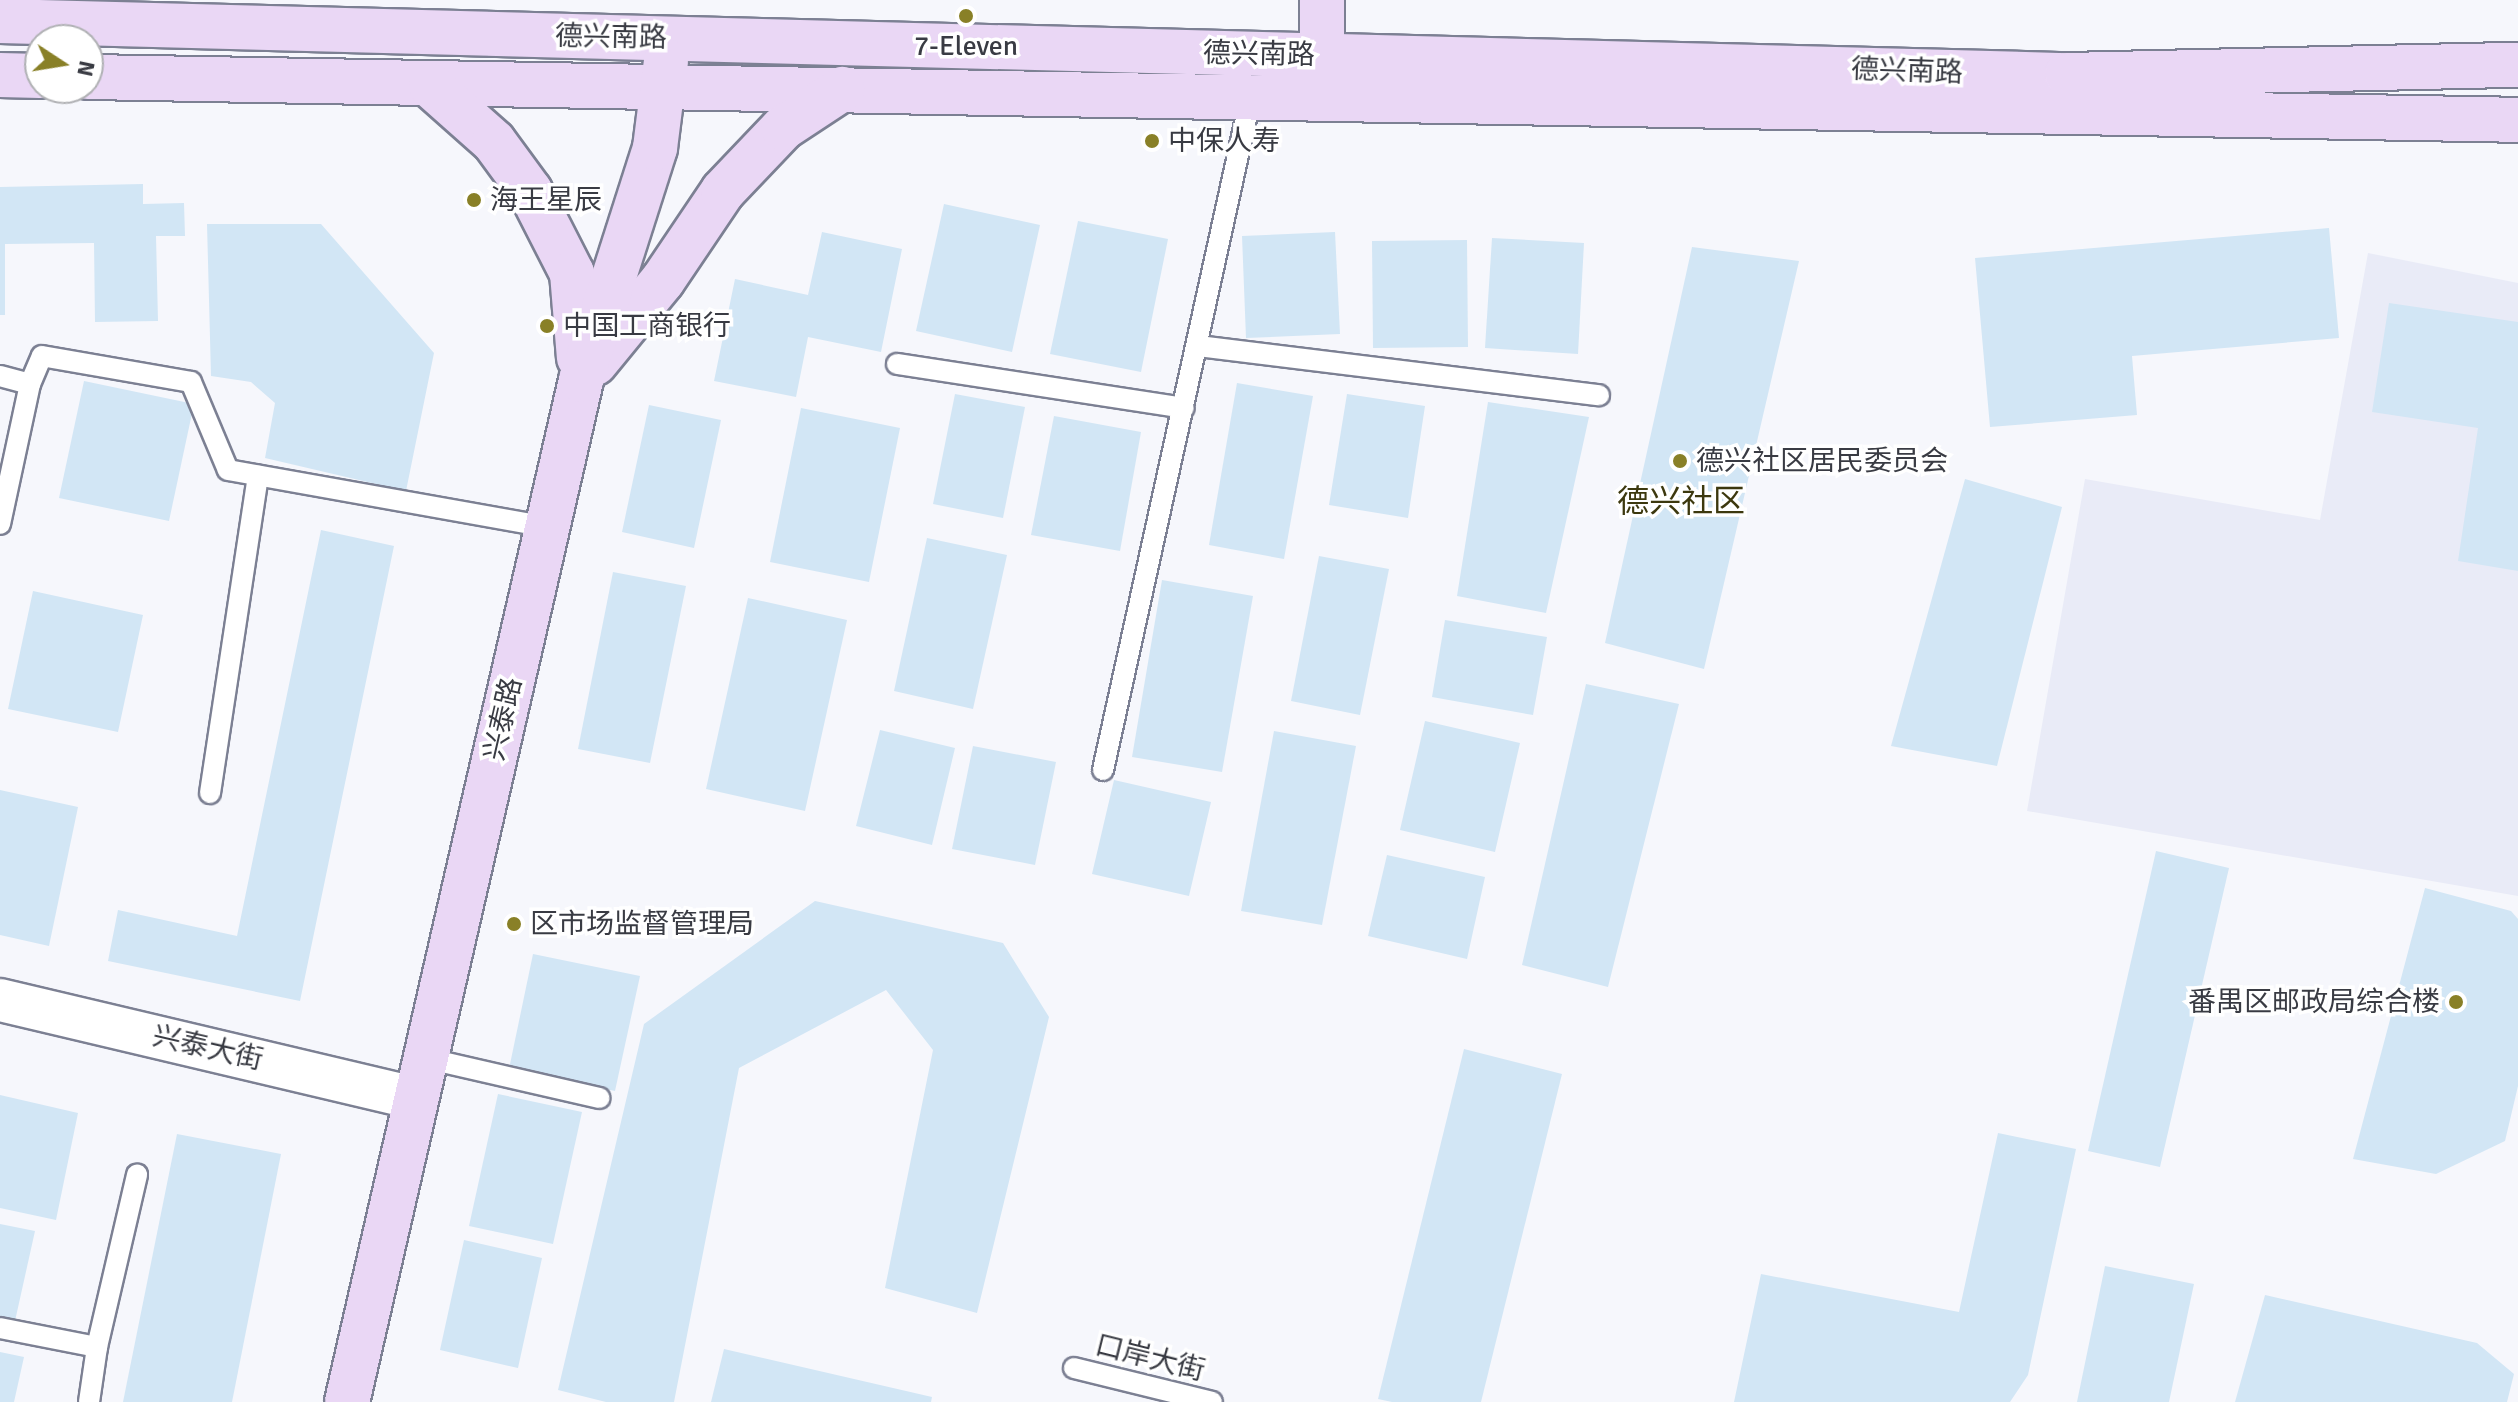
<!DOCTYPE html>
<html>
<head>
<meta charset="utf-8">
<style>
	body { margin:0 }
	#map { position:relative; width:2518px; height:1402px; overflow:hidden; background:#f6f7fc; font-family:Signika,"Noto Sans SC",sans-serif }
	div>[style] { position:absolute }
	.built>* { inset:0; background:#e9ebf7 }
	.building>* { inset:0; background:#d2e6f5 }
	.roads { filter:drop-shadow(2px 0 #7c8093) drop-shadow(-2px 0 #7c8093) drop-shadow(0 2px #7c8093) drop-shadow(0 -2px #7c8093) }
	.lane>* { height:20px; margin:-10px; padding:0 10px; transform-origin:10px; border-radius:10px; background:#fff }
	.street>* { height:42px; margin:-21px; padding:0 21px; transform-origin:21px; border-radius:21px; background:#fff }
	.secondary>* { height:44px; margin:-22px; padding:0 22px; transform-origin:22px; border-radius:22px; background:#ead7f5 }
	.dots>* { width:22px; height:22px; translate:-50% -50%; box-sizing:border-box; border:4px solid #fff; border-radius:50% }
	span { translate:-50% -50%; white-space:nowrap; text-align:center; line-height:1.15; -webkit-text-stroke:7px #fff; paint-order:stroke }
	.street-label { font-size:28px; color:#393b43 }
	.poi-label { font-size:28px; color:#393b43 }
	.left { translate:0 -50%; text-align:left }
	.right { translate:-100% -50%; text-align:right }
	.quarter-label { font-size:32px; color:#3c380e }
	.north { position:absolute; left:24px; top:24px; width:80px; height:80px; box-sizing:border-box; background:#fff; border:2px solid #b0b1b4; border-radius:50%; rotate:102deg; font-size:22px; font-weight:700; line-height:32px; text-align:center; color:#393b43 }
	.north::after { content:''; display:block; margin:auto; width:28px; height:36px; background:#898027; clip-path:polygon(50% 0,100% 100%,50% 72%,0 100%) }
</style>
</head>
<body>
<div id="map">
	<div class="built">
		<i style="clip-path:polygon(2368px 253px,2518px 283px,2518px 896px,2027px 811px,2085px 479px,2320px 520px)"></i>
	</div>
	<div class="building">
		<i style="clip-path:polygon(143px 184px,143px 204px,184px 203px,185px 236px,156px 236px,158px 321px,95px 322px,94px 243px,5px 244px,5px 315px,0 315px,0 187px)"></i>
		<i style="clip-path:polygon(944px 204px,1040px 225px,1012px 352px,916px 331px)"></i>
		<i style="clip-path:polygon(1078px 221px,1168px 239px,1141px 372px,1050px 354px)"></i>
		<i style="clip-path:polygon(207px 224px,321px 224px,434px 353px,406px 491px,265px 458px,275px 403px,251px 382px,211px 376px)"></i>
		<i style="clip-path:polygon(2329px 228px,2339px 338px,2132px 356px,2137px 415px,1990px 427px,1975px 258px)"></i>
		<i style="clip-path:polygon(822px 232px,902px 249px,881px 352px,808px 337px,796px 397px,714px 381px,735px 279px,808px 295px)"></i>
		<i style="clip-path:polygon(1335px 232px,1340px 334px,1246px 338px,1242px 236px)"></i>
		<i style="clip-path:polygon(1492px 238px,1584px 243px,1578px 354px,1485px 348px)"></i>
		<i style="clip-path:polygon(1467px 240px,1468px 347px,1373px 348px,1372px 241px)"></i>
		<i style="clip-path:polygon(1692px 247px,1799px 261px,1704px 669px,1605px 643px)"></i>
		<i style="clip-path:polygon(2389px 303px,2518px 322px,2518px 571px,2458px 561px,2478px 428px,2372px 412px)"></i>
		<i style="clip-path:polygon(84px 381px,194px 404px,169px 521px,59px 498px)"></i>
		<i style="clip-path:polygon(1237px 383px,1313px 396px,1284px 559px,1209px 545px)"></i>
		<i style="clip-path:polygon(955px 394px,1025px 407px,1003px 518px,933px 504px)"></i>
		<i style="clip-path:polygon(1347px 394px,1425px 406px,1408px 518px,1329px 505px)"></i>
		<i style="clip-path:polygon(1488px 402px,1589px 417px,1546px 613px,1457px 596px)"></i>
		<i style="clip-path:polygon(649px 405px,721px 420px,694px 548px,622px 532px)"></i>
		<i style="clip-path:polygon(801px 408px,900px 428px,869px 582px,770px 562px)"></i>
		<i style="clip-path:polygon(1054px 416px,1141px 432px,1120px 551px,1031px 535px)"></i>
		<i style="clip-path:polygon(1965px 479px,2062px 507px,1997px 766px,1891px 746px)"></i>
		<i style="clip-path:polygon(321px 530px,394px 546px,300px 1001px,108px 961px,118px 910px,237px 936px)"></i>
		<i style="clip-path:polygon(927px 538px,1007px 555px,973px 709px,894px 691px)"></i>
		<i style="clip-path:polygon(1319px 556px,1389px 569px,1360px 715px,1291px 701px)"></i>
		<i style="clip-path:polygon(613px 572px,686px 586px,650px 763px,578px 749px)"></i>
		<i style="clip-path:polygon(1162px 580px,1253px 596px,1222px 772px,1132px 757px)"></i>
		<i style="clip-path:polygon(33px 591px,143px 615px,118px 732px,8px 709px)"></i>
		<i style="clip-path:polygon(748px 598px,847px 620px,805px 811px,706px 789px)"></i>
		<i style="clip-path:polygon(1445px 620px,1547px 637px,1533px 715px,1432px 697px)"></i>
		<i style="clip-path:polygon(1586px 684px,1679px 704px,1608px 987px,1522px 965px)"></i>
		<i style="clip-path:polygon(1425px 721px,1520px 743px,1495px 852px,1400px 830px)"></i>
		<i style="clip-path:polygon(880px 730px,955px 748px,932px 845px,856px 826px)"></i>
		<i style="clip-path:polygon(1274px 731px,1356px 746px,1322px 925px,1241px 911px)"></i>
		<i style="clip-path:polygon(973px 746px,1056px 762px,1035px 865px,952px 849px)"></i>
		<i style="clip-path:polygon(1114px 780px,1211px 802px,1189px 896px,1092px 874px)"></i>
		<i style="clip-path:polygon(0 790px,78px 807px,49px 946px,0 935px)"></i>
		<i style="clip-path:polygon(2156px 851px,2229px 868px,2160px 1167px,2088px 1151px)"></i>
		<i style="clip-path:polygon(1387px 855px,1485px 877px,1467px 959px,1368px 936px)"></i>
		<i style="clip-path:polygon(2425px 888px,2511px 911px,2518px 919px,2518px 1086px,2505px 1141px,2436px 1174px,2353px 1159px)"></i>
		<i style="clip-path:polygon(815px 901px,1003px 943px,1049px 1017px,977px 1313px,885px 1288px,933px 1050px,886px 990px,739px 1068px,674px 1402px,606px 1402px,558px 1390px,644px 1024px)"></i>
		<i style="clip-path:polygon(533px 954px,640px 976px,615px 1091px,509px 1069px)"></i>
		<i style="clip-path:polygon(1464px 1049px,1562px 1074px,1481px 1402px,1392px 1402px,1378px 1399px)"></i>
		<i style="clip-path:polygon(498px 1094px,582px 1112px,553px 1244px,469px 1226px)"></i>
		<i style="clip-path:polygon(0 1095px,78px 1113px,56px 1220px,0 1208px)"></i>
		<i style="clip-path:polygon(1998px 1133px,2076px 1149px,2028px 1375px,2010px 1402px,1734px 1402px,1761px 1274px,1959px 1312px)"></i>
		<i style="clip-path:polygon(177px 1134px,281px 1154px,232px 1402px,123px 1402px)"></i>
		<i style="clip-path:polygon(0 1224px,35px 1231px,11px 1339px,0 1336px)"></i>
		<i style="clip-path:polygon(464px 1240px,542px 1258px,518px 1368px,440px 1350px)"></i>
		<i style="clip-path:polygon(2105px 1266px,2194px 1284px,2169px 1402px,2077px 1402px)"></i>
		<i style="clip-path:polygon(2265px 1295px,2477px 1343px,2514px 1374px,2507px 1402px,2235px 1402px)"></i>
		<i style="clip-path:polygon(724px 1349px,932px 1397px,931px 1402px,711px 1402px)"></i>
		<i style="clip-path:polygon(0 1352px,24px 1357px,14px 1402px,0 1402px)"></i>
	</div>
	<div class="roads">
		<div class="lane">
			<i style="left:1198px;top:346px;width:404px;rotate:7deg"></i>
			<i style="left:897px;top:364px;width:290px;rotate:8.7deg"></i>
			<i style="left:0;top:376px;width:31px;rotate:15deg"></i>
			<i style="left:30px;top:384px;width:143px;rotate:102.1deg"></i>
			<i style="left:30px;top:384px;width:30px;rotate:-67deg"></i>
			<i style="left:42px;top:356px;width:151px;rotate:9.9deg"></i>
			<i style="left:191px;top:382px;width:95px;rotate:67.2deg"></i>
			<i style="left:228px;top:470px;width:324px;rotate:10.1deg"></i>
			<i style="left:1103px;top:770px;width:690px;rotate:-77.62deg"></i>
			<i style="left:210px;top:793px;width:321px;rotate:-81.4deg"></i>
			<i style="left:425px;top:1058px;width:179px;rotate:12.9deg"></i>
			<i style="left:0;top:1328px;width:99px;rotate:11.1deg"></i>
			<i style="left:97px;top:1347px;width:177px;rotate:-76.9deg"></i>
			<i style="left:1074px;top:1368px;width:142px;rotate:13.8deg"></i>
			<i style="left:89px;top:1402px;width:56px;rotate:-81.7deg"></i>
		</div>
		<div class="street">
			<i style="left:0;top:1000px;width:427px;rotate:13.3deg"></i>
		</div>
		<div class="secondary">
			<i style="left:0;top:21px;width:2068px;rotate:1.5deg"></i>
			<i style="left:2067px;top:75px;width:451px;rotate:-1.3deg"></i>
			<i style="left:1322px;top:55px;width:55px;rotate:-90deg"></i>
			<i style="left:0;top:75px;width:40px;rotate:1.4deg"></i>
			<i style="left:88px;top:77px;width:2430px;rotate:1.01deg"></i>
			<i style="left:431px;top:86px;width:84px;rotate:41.6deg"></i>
			<i style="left:494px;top:142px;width:61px;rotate:53.7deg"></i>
			<i style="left:530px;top:191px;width:92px;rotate:62.9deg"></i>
			<i style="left:572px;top:273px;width:85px;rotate:85.3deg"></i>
			<i style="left:595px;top:363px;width:107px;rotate:-50.7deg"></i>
			<i style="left:663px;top:280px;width:107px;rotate:-56deg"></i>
			<i style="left:723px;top:191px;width:87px;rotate:-46.4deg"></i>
			<i style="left:783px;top:128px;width:71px;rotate:-33.5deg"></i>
			<i style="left:347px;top:1402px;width:1048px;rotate:-77.1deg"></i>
			<i style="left:581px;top:380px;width:244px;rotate:-72.3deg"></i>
			<i style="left:655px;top:148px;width:88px;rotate:-82.8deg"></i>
		</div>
	</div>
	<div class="dots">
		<i style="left:966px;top:16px;background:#898027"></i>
		<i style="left:1152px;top:141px;background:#898027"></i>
		<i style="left:474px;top:200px;background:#898027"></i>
		<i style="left:547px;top:326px;background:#898027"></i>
		<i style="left:1680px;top:461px;background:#898027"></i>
		<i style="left:514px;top:924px;background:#898027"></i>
		<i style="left:2456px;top:1002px;background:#898027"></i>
	</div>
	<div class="street-label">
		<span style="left:611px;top:37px;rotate:1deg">德兴南路</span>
		<span style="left:1259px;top:54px;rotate:1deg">德兴南路</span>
		<span style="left:1907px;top:71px;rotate:2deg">德兴南路</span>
		<span style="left:503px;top:719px;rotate:-77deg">兴泰路</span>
		<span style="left:208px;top:1048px;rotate:13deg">兴泰大街</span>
		<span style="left:1150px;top:1358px;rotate:14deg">口岸大街</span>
	</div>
	<div class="poi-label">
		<span style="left:966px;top:46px">7-Eleven</span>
		<span class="left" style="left:1168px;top:141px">中保人寿</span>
		<span class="left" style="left:490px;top:200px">海王星辰</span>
		<span class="left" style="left:563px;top:326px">中国工商银行</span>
		<span class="left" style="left:1696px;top:461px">德兴社区居民委员会</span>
		<span class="left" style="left:530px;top:924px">区市场监督管理局</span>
		<span class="right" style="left:2440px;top:1002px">番禺区邮政局综合楼</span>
	</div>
	<div class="quarter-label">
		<span style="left:1681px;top:502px">德兴社区</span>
	</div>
	<div class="north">N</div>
</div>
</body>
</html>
